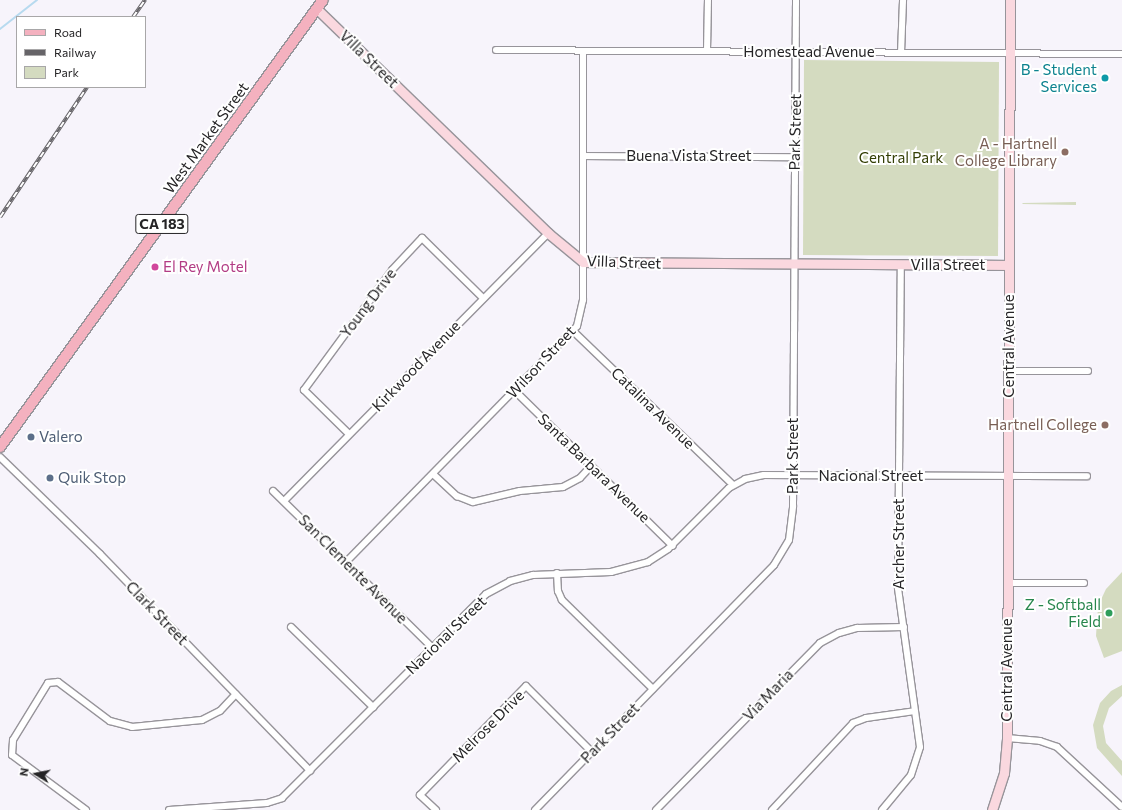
<!DOCTYPE html>
<html>
<head>
<meta charset="utf-8">
<style>
	body { margin:0 }
	#map { position:relative; width:1122px; height:810px; overflow:hidden; background:#f7f4fb; font-family:Commissioner,sans-serif }
	div>[style] { position:absolute }
	.green>* { inset:0; background:#d4dbc0 }
	.stream>* { height:2px; margin:-1px; padding:0 1px; transform-origin:1px; border-radius:1px; background:#b7daef }
	.roads { filter:drop-shadow(1px 0 #97949a) drop-shadow(-1px 0 #97949a) drop-shadow(0 1px #97949a) drop-shadow(0 -1px #97949a) }
	.street>* { height:6px; margin:-3px; padding:0 3px; transform-origin:3px; border-radius:3px; background:#fff }
	.secondary>* { height:9px; margin:-4.5px; padding:0 4.5px; transform-origin:4.5px; border-radius:4.5px; background:#fad8df }
	.primary>* { height:10px; margin:-5px; padding:0 5px; transform-origin:5px; border-radius:5px; background:#f4b1bf }
	.rail>* { height:3.5px; margin-top:-1.75px; transform-origin:0; background:repeating-linear-gradient(90deg,#fff 0 6px,#666468 0 12px); box-sizing:border-box; border-block:1px solid #666468 }
	.dots>* { width:11px; height:11px; translate:-50% -50%; box-sizing:border-box; border:2px solid #fff; border-radius:50% }
	span { translate:-50% -50%; white-space:nowrap; text-align:center; line-height:1.15; -webkit-text-stroke:4px #fff; paint-order:stroke }
	.shield-label span { padding:1px 3px; background:#fff; border:1px solid; border-radius:3px; -webkit-text-stroke-width:0 }
	.shield-label { font-size:14px; color:#252426; font-weight:700 }
	.street-label { font-size:15px; color:#252426 }
	.culture-label { font-size:15px; color:#0d838f }
	.right { translate:-100% -50%; text-align:right }
	.education-label { font-size:15px; color:#785e54 }
	.park-label { font-size:15px; color:#333e04 }
	.hotel-label { font-size:15px; color:#b23c85 }
	.left { translate:0 -50%; text-align:left }
	.service-label { font-size:15px; color:#4e5e75 }
	.leisure-label { font-size:15px; color:#27864d }
	.legend { position:absolute; left:16px; top:16px; width:130px; height:72px; box-sizing:border-box; background:#fff; border:1px solid #a8a7a8; margin:0; padding:5px 7px; list-style:none; font-size:12px; color:#252426 }
	.legend li { display:flex; align-items:center; gap:8px; height:20px }
	.legend b { width:20px; border:1px solid #a8a7a8 }
	.north { position:absolute; left:16px; top:754px; width:40px; height:40px; -webkit-text-stroke:3px #fff; paint-order:stroke; rotate:280deg; font-size:11px; font-weight:700; line-height:16px; text-align:center; color:#252426 }
	.north::after { content:''; display:block; margin:auto; width:14px; height:18px; background:#252426; clip-path:polygon(50% 0,100% 100%,50% 72%,0 100%) }
</style>
</head>
<body>
<div id="map">
	<div class="green">
		<i style="clip-path:polygon(804px 60px,999px 62px,998px 256px,803px 255px)"></i>
		<i style="clip-path:polygon(1076px 202px,1076px 205px,1022px 204px,1023px 203px)"></i>
		<i style="clip-path:polygon(1122px 572px,1122px 651px,1104px 658px,1096px 636px,1098px 606px,1106px 589px)"></i>
		<i style="clip-path:polygon(1122px 685px,1122px 696px,1109px 708px,1103px 726px,1106px 743px,1122px 761px,1122px 776px,1097px 748px,1093px 725px,1100px 703px,1111px 691px)"></i>
	</div>
	<div class="stream">
		<i style="left:0;top:29px;width:47px;rotate:-38.1deg"></i>
	</div>
	<div class="roads">
		<div class="street">
			<i style="left:496px;top:50px;width:626px;rotate:0.37deg"></i>
			<i style="left:707px;top:51px;width:51px;rotate:-88.9deg"></i>
			<i style="left:901px;top:53px;width:53px;rotate:-87.8deg"></i>
			<i style="left:583px;top:156px;width:212px;rotate:0.3deg"></i>
			<i style="left:573px;top:331px;width:222px;rotate:43.9deg"></i>
			<i style="left:1009px;top:371px;width:79px"></i>
			<i style="left:515px;top:391px;width:221px;rotate:44.5deg"></i>
			<i style="left:349px;top:434px;width:63px;rotate:-135.6deg"></i>
			<i style="left:304px;top:390px;width:149px;rotate:-53.7deg"></i>
			<i style="left:392px;top:270px;width:44px;rotate:-46.8deg"></i>
			<i style="left:422px;top:238px;width:86px;rotate:44.5deg"></i>
			<i style="left:0;top:457px;width:139px;rotate:44.1deg"></i>
			<i style="left:100px;top:554px;width:302px;rotate:45.9deg"></i>
			<i style="left:433px;top:474px;width:33px;rotate:43deg"></i>
			<i style="left:457px;top:496px;width:17px;rotate:21deg"></i>
			<i style="left:473px;top:502px;width:48px;rotate:-13.2deg"></i>
			<i style="left:520px;top:491px;width:43px;rotate:-5.3deg"></i>
			<i style="left:563px;top:487px;width:19px;rotate:-28deg"></i>
			<i style="left:580px;top:478px;width:16px;rotate:-47deg"></i>
			<i style="left:273px;top:491px;width:223px;rotate:44.5deg"></i>
			<i style="left:284px;top:501px;width:376px;rotate:-45.4deg"></i>
			<i style="left:346px;top:562px;width:330px;rotate:-45.6deg"></i>
			<i style="left:577px;top:326px;width:27px;rotate:-77deg"></i>
			<i style="left:583px;top:300px;width:249px;rotate:-90deg"></i>
			<i style="left:557px;top:573px;width:18px;rotate:87deg"></i>
			<i style="left:558px;top:591px;width:10px;rotate:66deg"></i>
			<i style="left:562px;top:600px;width:127px;rotate:44.4deg"></i>
			<i style="left:1007px;top:583px;width:77px"></i>
			<i style="left:291px;top:627px;width:115px;rotate:44.3deg"></i>
			<i style="left:1007px;top:738px;width:33px;rotate:5deg"></i>
			<i style="left:1040px;top:741px;width:18px;rotate:19deg"></i>
			<i style="left:1057px;top:747px;width:88px;rotate:42.7deg"></i>
			<i style="left:86px;top:810px;width:92px;rotate:-143.4deg"></i>
			<i style="left:12px;top:755px;width:15px;rotate:-86deg"></i>
			<i style="left:13px;top:740px;width:67px;rotate:-58.4deg"></i>
			<i style="left:48px;top:683px;width:10px;rotate:-6deg"></i>
			<i style="left:58px;top:682px;width:65px;rotate:36.9deg"></i>
			<i style="left:110px;top:721px;width:23px;rotate:15deg"></i>
			<i style="left:132px;top:727px;width:70px;rotate:-5.7deg"></i>
			<i style="left:202px;top:720px;width:20px;rotate:-27deg"></i>
			<i style="left:220px;top:711px;width:23px;rotate:-47deg"></i>
			<i style="left:169px;top:810px;width:98px;rotate:-4.1deg"></i>
			<i style="left:267px;top:803px;width:16px;rotate:-18deg"></i>
			<i style="left:282px;top:798px;width:288px;rotate:-45deg"></i>
			<i style="left:486px;top:594px;width:27px;rotate:-28deg"></i>
			<i style="left:510px;top:581px;width:24px;rotate:-15deg"></i>
			<i style="left:533px;top:575px;width:78px;rotate:-2.2deg"></i>
			<i style="left:611px;top:572px;width:38px;rotate:-15deg"></i>
			<i style="left:648px;top:562px;width:24px;rotate:-33deg"></i>
			<i style="left:668px;top:549px;width:86px;rotate:-45deg"></i>
			<i style="left:729px;top:488px;width:18px;rotate:-29deg"></i>
			<i style="left:745px;top:479px;width:19px;rotate:-12deg"></i>
			<i style="left:764px;top:475px;width:323px;rotate:0.2deg"></i>
			<i style="left:436px;top:810px;width:22px;rotate:-137deg"></i>
			<i style="left:420px;top:795px;width:152px;rotate:-45.8deg"></i>
			<i style="left:526px;top:686px;width:93px;rotate:45deg"></i>
			<i style="left:535px;top:810px;width:342px;rotate:-45.7deg"></i>
			<i style="left:774px;top:565px;width:29px;rotate:-59deg"></i>
			<i style="left:789px;top:540px;width:34px;rotate:-83deg"></i>
			<i style="left:793px;top:506px;width:506px;rotate:-89.66deg"></i>
			<i style="left:656px;top:810px;width:234px;rotate:-45.5deg"></i>
			<i style="left:820px;top:643px;width:21px;rotate:-28deg"></i>
			<i style="left:839px;top:633px;width:19px;rotate:-16deg"></i>
			<i style="left:857px;top:628px;width:47px;rotate:-1.2deg"></i>
			<i style="left:772px;top:810px;width:119px;rotate:-47deg"></i>
			<i style="left:853px;top:723px;width:14px;rotate:-21deg"></i>
			<i style="left:866px;top:718px;width:49px;rotate:-8.1deg"></i>
			<i style="left:882px;top:810px;width:45px;rotate:-50.4deg"></i>
			<i style="left:911px;top:775px;width:29px;rotate:-72deg"></i>
			<i style="left:920px;top:747px;width:161px;rotate:-97.9deg"></i>
			<i style="left:898px;top:588px;width:323px;rotate:-89.5deg"></i>
		</div>
		<div class="secondary">
			<i style="left:317px;top:9px;width:322px;rotate:44.1deg"></i>
			<i style="left:548px;top:233px;width:45px;rotate:39.6deg"></i>
			<i style="left:583px;top:262px;width:426px;rotate:0.4deg"></i>
			<i style="left:992px;top:810px;width:39px;rotate:-72deg"></i>
			<i style="left:1004px;top:773px;width:35px;rotate:-85deg"></i>
			<i style="left:1007px;top:738px;width:738px;rotate:-89.77deg"></i>
		</div>
		<div class="primary">
			<i style="left:0;top:447px;width:551px;rotate:-54.15deg"></i>
		</div>
	</div>
	<div class="rail">
		<i style="left:133px;top:17px;width:21px;rotate:-55deg"></i>
		<i style="left:0;top:217px;width:156px;rotate:-56.2deg"></i>
	</div>
	<div class="dots">
		<i style="left:1105px;top:78px;background:#0f9aa8"></i>
		<i style="left:1065px;top:152px;background:#8d6e63"></i>
		<i style="left:155px;top:267px;background:#d1479c"></i>
		<i style="left:1105px;top:425px;background:#8d6e63"></i>
		<i style="left:31px;top:437px;background:#5c6f8a"></i>
		<i style="left:50px;top:478px;background:#5c6f8a"></i>
		<i style="left:1109px;top:613px;background:#2e9e5b"></i>
	</div>
	<div class="shield-label">
		<span style="left:162px;top:224px">CA 183</span>
	</div>
	<div class="street-label">
		<span style="left:809px;top:52px">Homestead Avenue</span>
		<span style="left:369px;top:59px;rotate:44deg">Villa Street</span>
		<span style="left:795px;top:132px;rotate:-89deg">Park Street</span>
		<span style="left:206px;top:138px;rotate:-54deg">West Market Street</span>
		<span style="left:689px;top:156px">Buena Vista Street</span>
		<span style="left:624px;top:262px;rotate:2deg">Villa Street</span>
		<span style="left:948px;top:265px">Villa Street</span>
		<span style="left:368px;top:303px;rotate:-53deg">Young Drive</span>
		<span style="left:1009px;top:346px;rotate:-90deg">Central Avenue</span>
		<span style="left:541px;top:362px;rotate:-47deg">Wilson Street</span>
		<span style="left:416px;top:366px;rotate:-46deg">Kirkwood Avenue</span>
		<span style="left:653px;top:408px;rotate:44deg">Catalina Avenue</span>
		<span style="left:793px;top:456px;rotate:-90deg">Park Street</span>
		<span style="left:594px;top:468px;rotate:44deg">Santa Barbara Avenue</span>
		<span style="left:871px;top:476px">Nacional Street</span>
		<span style="left:899px;top:544px;rotate:-90deg">Archer Street</span>
		<span style="left:353px;top:569px;rotate:45deg">San Clemente Avenue</span>
		<span style="left:157px;top:613px;rotate:46deg">Clark Street</span>
		<span style="left:446px;top:635px;rotate:-44deg">Nacional Street</span>
		<span style="left:1007px;top:670px;rotate:-90deg">Central Avenue</span>
		<span style="left:768px;top:695px;rotate:-46deg">Via Maria</span>
		<span style="left:488px;top:726px;rotate:-45deg">Melrose Drive</span>
		<span style="left:610px;top:733px;rotate:-46deg">Park Street</span>
	</div>
	<div class="culture-label">
		<span class="right" style="left:1097px;top:78px">B - Student<br>Services</span>
	</div>
	<div class="education-label">
		<span class="right" style="left:1057px;top:152px">A - Hartnell<br>College Library</span>
		<span class="right" style="left:1097px;top:425px">Hartnell College</span>
	</div>
	<div class="park-label">
		<span style="left:901px;top:158px">Central Park</span>
	</div>
	<div class="hotel-label">
		<span class="left" style="left:163px;top:267px">El Rey Motel</span>
	</div>
	<div class="service-label">
		<span class="left" style="left:39px;top:437px">Valero</span>
		<span class="left" style="left:58px;top:478px">Quik Stop</span>
	</div>
	<div class="leisure-label">
		<span class="right" style="left:1101px;top:613px">Z - Softball<br>Field</span>
	</div>
	<ul class="legend">
	<li><b style="height:5px;background:#f4b1bf"></b>Road</li>
	<li><b style="height:5px;background:#666468"></b>Railway</li>
	<li><b style="height:11px;background:#d4dbc0"></b>Park</li>
	</ul>
	<div class="north">N</div>
</div>
</body>
</html>
